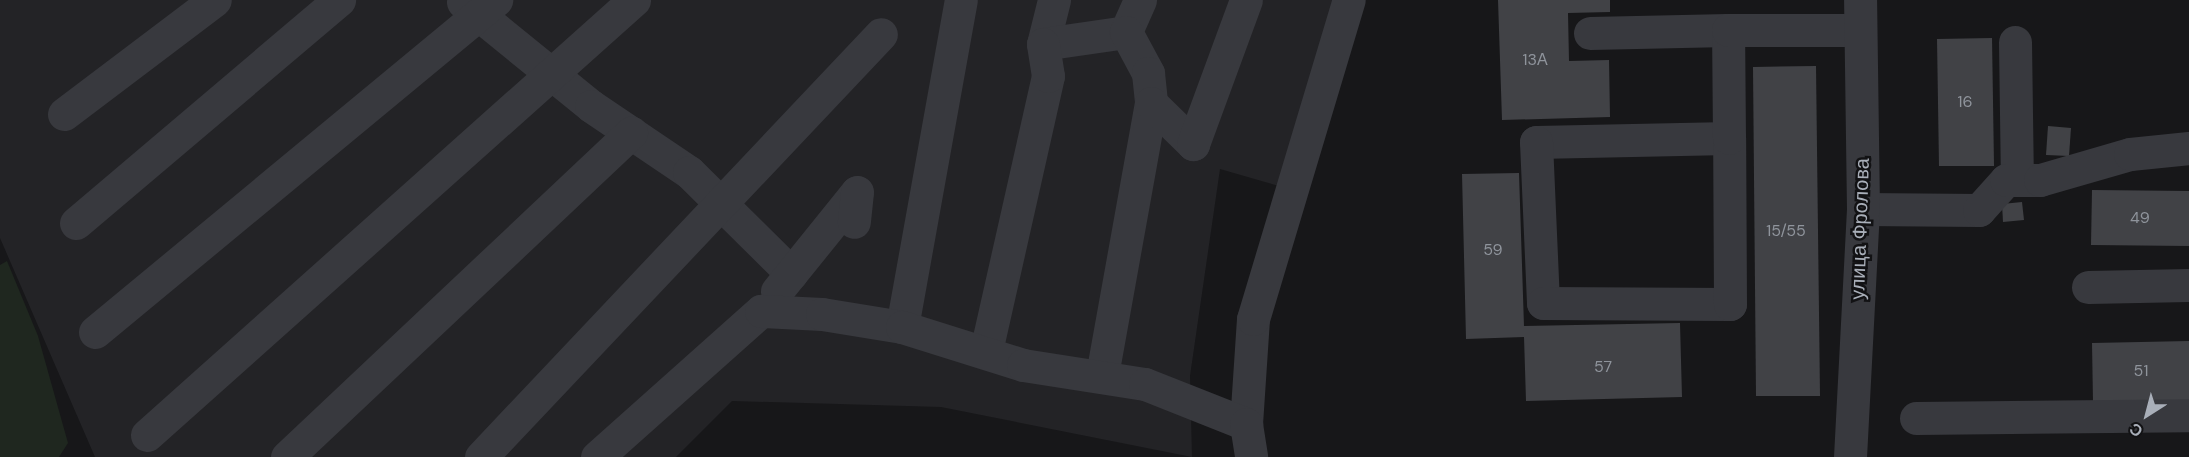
<!DOCTYPE html>
<html>
<head>
<meta charset="utf-8">
<style>
	body { margin:0 }
	#map { position:relative; width:2189px; height:457px; overflow:hidden; background:#171719; font-family:"DM Sans",sans-serif }
	div>[style] { position:absolute }
	.built>* { inset:0; background:#232326 }
	.green>* { inset:0; background:#1f271f }
	.building>* { inset:0; background:#414246 }
	.minor>* { height:33px; margin:-16.5px; padding:0 16.5px; transform-origin:16.5px; border-radius:16.5px; background:#38393e }
	span { translate:-50% -50%; white-space:nowrap; text-align:center; line-height:1.15; -webkit-text-stroke:5px #121214; paint-order:stroke }
	.number-label { font-size:16px; color:#8f949c }
	.number-label span { -webkit-text-stroke-width:0 }
	.street-label { font-size:20px; color:#a9afb9 }
	.north { position:absolute; left:2117px; top:385px; width:60px; height:60px; -webkit-text-stroke:4px #121214; paint-order:stroke; rotate:216deg; font-size:16px; font-weight:700; line-height:24px; text-align:center; color:#a9afb9 }
	.north::after { content:''; display:block; margin:auto; width:21px; height:27px; background:#a9afb9; clip-path:polygon(50% 0,100% 100%,50% 72%,0 100%) }
</style>
</head>
<body>
<div id="map">
	<div class="built">
		<i style="clip-path:polygon(0 0,1340px 0,1279px 186px,1220px 169px,1190px 376px,1192px 457px,941px 407px,732px 401px,676px 457px,95px 457px,0 238px)"></i>
	</div>
	<div class="green">
		<i style="clip-path:polygon(7px 261px,38px 336px,68px 443px,59px 457px,0 457px,0 265px)"></i>
	</div>
	<div class="building">
		<i style="clip-path:polygon(1498px 0,1610px 0,1610px 12px,1568px 13px,1569px 61px,1609px 60px,1610px 117px,1502px 120px)"></i>
		<i style="clip-path:polygon(1992px 38px,1994px 166px,1939px 166px,1937px 39px)"></i>
		<i style="clip-path:polygon(1816px 66px,1820px 396px,1756px 396px,1753px 67px)"></i>
		<i style="clip-path:polygon(2048px 126px,2071px 128px,2069px 156px,2046px 155px)"></i>
		<i style="clip-path:polygon(1519px 173px,1524px 326px,1680px 323px,1682px 397px,1526px 401px,1524px 337px,1466px 339px,1462px 174px)"></i>
		<i style="clip-path:polygon(2092px 190px,2189px 191px,2189px 246px,2091px 245px)"></i>
		<i style="clip-path:polygon(2022px 202px,2024px 220px,2003px 222px,2002px 204px)"></i>
		<i style="clip-path:polygon(2189px 341px,2189px 400px,2093px 402px,2092px 343px)"></i>
	</div>
	<div class="minor">
		<i style="left:1054px;top:0;width:45px;rotate:104deg"></i>
		<i style="left:1043px;top:44px;width:84px;rotate:-8.2deg"></i>
		<i style="left:1140px;top:0;width:35px;rotate:114deg"></i>
		<i style="left:1126px;top:32px;width:47px;rotate:61.8deg"></i>
		<i style="left:1148px;top:73px;width:30px;rotate:84deg"></i>
		<i style="left:463px;top:2px;width:165px;rotate:39.1deg"></i>
		<i style="left:591px;top:106px;width:118px;rotate:34deg"></i>
		<i style="left:689px;top:172px;width:144px;rotate:44.7deg"></i>
		<i style="left:1590px;top:33px;width:138px;rotate:-1.2deg"></i>
		<i style="left:2015px;top:42px;width:138px;rotate:89.2deg"></i>
		<i style="left:64px;top:114px;width:189px;rotate:-37.1deg"></i>
		<i style="left:1729px;top:138px;width:193px;rotate:178.8deg"></i>
		<i style="left:1536px;top:142px;width:161px;rotate:87.5deg"></i>
		<i style="left:1543px;top:303px;width:187px;rotate:0.3deg"></i>
		<i style="left:1730px;top:304px;width:166px;rotate:-90.3deg"></i>
		<i style="left:1729px;top:138px;width:108px;rotate:-90.5deg"></i>
		<i style="left:1728px;top:30px;width:132px"></i>
		<i style="left:1863px;top:209px;width:116px;rotate:0.5deg"></i>
		<i style="left:1979px;top:210px;width:40px;rotate:-48deg"></i>
		<i style="left:2006px;top:180px;width:34px"></i>
		<i style="left:2040px;top:180px;width:94px;rotate:-16.1deg"></i>
		<i style="left:2130px;top:154px;width:59px;rotate:-5.8deg"></i>
		<i style="left:76px;top:223px;width:345px;rotate:-40.3deg"></i>
		<i style="left:2088px;top:287px;width:101px;rotate:-1.1deg"></i>
		<i style="left:777px;top:291px;width:127px;rotate:-51.1deg"></i>
		<i style="left:857px;top:192px;width:30px;rotate:96deg"></i>
		<i style="left:902px;top:327px;width:332px;rotate:-79.8deg"></i>
		<i style="left:95px;top:332px;width:521px;rotate:-39.62deg"></i>
		<i style="left:986px;top:351px;width:282px;rotate:-77.3deg"></i>
		<i style="left:1048px;top:76px;width:32px;rotate:-99deg"></i>
		<i style="left:1102px;top:375px;width:276px;rotate:-79.8deg"></i>
		<i style="left:1151px;top:103px;width:59px;rotate:44.3deg"></i>
		<i style="left:1193px;top:144px;width:153px;rotate:-69.8deg"></i>
		<i style="left:1916px;top:418px;width:273px;rotate:-0.6deg"></i>
		<i style="left:1246px;top:424px;width:105px;rotate:-86.2deg"></i>
		<i style="left:1253px;top:319px;width:333px;rotate:-73.3deg"></i>
		<i style="left:147px;top:435px;width:653px;rotate:-41.77deg"></i>
		<i style="left:287px;top:457px;width:473px;rotate:-43.3deg"></i>
		<i style="left:481px;top:457px;width:582px;rotate:-46.6deg"></i>
		<i style="left:597px;top:457px;width:220px;rotate:-41.7deg"></i>
		<i style="left:761px;top:311px;width:61px;rotate:2.8deg"></i>
		<i style="left:822px;top:314px;width:81px;rotate:9.2deg"></i>
		<i style="left:902px;top:327px;width:127px;rotate:17.4deg"></i>
		<i style="left:1023px;top:365px;width:123px;rotate:8.9deg"></i>
		<i style="left:1145px;top:384px;width:109px;rotate:21.6deg"></i>
		<i style="left:1246px;top:424px;width:33px;rotate:81deg"></i>
		<i style="left:1850px;top:457px;width:248px;rotate:-87deg"></i>
		<i style="left:1863px;top:209px;width:209px;rotate:-90.8deg"></i>
	</div>
	<div class="number-label">
		<span style="left:1535px;top:60px">13А</span>
		<span style="left:1965px;top:102px">16</span>
		<span style="left:2140px;top:218px">49</span>
		<span style="left:1786px;top:231px">15/55</span>
		<span style="left:1493px;top:250px">59</span>
		<span style="left:1603px;top:367px">57</span>
		<span style="left:2141px;top:371px">51</span>
	</div>
	<div class="street-label">
		<span style="left:1860px;top:229px;rotate:-88deg">улица Фролова</span>
	</div>
	<div class="north">С</div>
</div>
</body>
</html>
